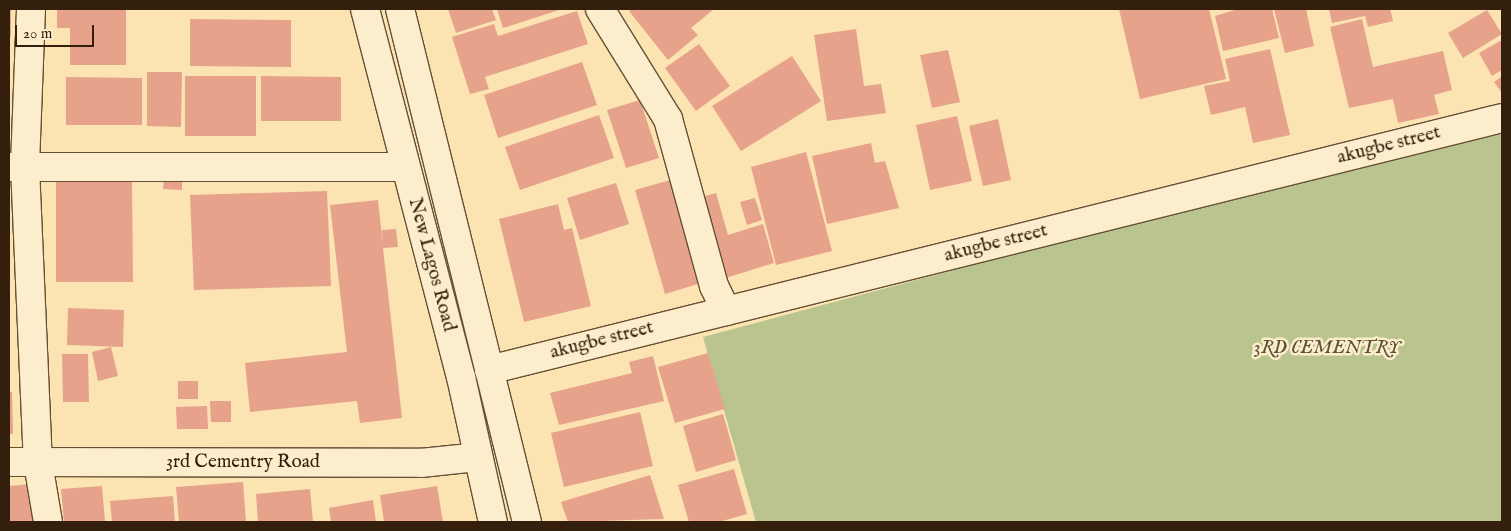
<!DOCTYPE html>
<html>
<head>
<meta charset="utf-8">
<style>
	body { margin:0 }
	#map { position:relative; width:1511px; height:531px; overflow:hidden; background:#fbe3b2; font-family:"IM FELL English",serif }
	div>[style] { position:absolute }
	.green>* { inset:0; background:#bac48f }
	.building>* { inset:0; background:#e6a28b }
	.roads { filter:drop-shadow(1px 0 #655035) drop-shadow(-1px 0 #655035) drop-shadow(0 1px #655035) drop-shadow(0 -1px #655035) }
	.street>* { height:28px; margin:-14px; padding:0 14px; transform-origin:14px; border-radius:14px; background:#fcedcd }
	.secondary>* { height:28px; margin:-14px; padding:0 14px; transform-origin:14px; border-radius:14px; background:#fcedcd }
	span { translate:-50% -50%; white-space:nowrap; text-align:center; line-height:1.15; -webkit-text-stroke:5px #fcedcd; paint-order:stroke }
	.street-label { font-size:19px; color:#331f0b }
	.park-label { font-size:19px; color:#5c5133; font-style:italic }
	.frame { position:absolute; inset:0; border:10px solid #331f0b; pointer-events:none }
	.scale { position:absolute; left:15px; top:25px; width:79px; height:22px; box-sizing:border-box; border:2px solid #331f0b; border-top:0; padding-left:6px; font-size:15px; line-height:18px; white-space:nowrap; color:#331f0b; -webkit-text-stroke:4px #fcedcd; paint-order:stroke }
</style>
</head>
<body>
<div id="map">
	<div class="green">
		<i style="clip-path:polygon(1502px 134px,1502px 522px,756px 522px,703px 337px,1328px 170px)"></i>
	</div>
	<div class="building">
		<i style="clip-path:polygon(9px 9px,11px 9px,11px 37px,9px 37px)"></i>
		<i style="clip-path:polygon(57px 9px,126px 9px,126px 65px,70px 65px,70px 28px,57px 28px)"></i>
		<i style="clip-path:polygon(448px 9px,492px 9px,496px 20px,456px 33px)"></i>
		<i style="clip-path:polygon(497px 9px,562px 9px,503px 28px)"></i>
		<i style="clip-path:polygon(632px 9px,714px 9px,691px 28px,698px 35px,668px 60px,629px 11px)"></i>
		<i style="clip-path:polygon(1119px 9px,1209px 9px,1226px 79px,1140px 99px)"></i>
		<i style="clip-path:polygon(1238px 9px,1272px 9px,1279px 38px,1223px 51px,1215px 16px)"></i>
		<i style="clip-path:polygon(1274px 9px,1306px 9px,1314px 46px,1285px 53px)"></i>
		<i style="clip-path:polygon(1329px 9px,1390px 9px,1393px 21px,1368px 27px,1365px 16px,1332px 23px)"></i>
		<i style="clip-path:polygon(1487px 10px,1502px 34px,1463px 58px,1448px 33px)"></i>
		<i style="clip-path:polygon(577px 11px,588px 44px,485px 77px,489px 89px,470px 94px,452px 37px,494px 24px,498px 36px)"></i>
		<i style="clip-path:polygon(190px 19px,291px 20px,291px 67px,190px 66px)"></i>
		<i style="clip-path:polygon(1362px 19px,1373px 67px,1443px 51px,1452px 90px,1434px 95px,1439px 114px,1398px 123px,1393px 99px,1349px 108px,1330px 27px)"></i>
		<i style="clip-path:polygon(856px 29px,864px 86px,881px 84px,886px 113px,827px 121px,814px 35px)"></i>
		<i style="clip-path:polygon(1502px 40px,1502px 70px,1492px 76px,1479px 53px)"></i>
		<i style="clip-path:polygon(699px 44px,730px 86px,696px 111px,665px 68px)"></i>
		<i style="clip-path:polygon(1270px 49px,1290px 135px,1253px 143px,1245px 107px,1211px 115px,1204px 86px,1230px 81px,1225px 59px)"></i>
		<i style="clip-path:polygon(948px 50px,960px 102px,932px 108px,920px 55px)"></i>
		<i style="clip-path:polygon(792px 56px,821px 101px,741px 151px,712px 106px)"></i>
		<i style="clip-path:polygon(582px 62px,597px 105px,498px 138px,484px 95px)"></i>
		<i style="clip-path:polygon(147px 72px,182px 72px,181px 127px,147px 126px)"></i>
		<i style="clip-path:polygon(185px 76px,256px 76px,256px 136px,185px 136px)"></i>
		<i style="clip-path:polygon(261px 76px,341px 77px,341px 121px,261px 121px)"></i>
		<i style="clip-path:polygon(1502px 76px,1502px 93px,1494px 82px)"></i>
		<i style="clip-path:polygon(66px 77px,142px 78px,142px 125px,66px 125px)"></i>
		<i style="clip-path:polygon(640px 100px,659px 158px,626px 168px,607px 110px)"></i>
		<i style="clip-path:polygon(599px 115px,614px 158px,520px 190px,505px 147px)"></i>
		<i style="clip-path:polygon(957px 116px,972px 181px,930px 190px,916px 125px)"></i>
		<i style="clip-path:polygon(998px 119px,1011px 180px,983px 186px,969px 126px)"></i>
		<i style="clip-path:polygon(871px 143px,875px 163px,885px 161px,899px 208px,827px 224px,812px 156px)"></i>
		<i style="clip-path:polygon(806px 152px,832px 251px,776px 265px,751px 167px)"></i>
		<i style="clip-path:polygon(681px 177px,711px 280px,665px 294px,635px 190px)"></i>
		<i style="clip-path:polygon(164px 179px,182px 180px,182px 190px,163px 189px)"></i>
		<i style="clip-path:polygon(56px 182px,132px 182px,133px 282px,56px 282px)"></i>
		<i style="clip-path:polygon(616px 183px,629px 224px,580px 240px,567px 198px)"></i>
		<i style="clip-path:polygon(327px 191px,331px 286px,194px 290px,190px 195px)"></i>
		<i style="clip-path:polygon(716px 193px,728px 235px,763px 224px,774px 263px,716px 281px,691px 200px)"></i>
		<i style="clip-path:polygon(755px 198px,762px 220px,747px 225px,740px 202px)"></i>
		<i style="clip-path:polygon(378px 200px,383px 245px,382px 230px,396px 229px,398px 247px,383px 248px,402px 418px,360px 423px,357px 401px,250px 412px,245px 363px,347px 352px,330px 205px)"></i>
		<i style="clip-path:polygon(558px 204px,564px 230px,572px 228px,591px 306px,524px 322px,499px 219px)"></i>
		<i style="clip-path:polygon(68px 308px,124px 310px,123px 347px,67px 345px)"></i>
		<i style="clip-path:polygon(111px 347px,118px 376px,98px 381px,92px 352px)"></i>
		<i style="clip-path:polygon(708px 353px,725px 409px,675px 423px,658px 367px)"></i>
		<i style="clip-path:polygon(62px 354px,88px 354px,89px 402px,63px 402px)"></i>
		<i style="clip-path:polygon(653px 356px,664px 401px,559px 425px,550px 393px,632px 373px,629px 362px)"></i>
		<i style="clip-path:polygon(178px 381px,198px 381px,198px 399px,178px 399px)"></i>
		<i style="clip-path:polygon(9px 392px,12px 392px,13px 434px,9px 434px)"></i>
		<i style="clip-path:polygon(210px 401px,231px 401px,231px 422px,211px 422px)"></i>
		<i style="clip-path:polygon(207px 406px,208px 429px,177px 429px,176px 407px)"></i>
		<i style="clip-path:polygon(640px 412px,653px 466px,564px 487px,551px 433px)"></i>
		<i style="clip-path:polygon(723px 414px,736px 460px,696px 472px,683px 426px)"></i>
		<i style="clip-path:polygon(734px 469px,747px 514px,719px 522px,689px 522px,678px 485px)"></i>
		<i style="clip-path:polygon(650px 475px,664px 519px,568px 522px,561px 502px)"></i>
		<i style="clip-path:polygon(243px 482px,246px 522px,179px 522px,176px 487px)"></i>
		<i style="clip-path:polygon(31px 484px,34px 522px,9px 522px,9px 486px)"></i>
		<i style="clip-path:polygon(102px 486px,105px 522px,64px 522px,61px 489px)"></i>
		<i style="clip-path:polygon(437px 486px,443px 522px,384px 522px,380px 495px)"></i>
		<i style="clip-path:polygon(310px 489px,313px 522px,258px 522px,256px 494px)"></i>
		<i style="clip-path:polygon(173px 496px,175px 522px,112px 522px,110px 501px)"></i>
		<i style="clip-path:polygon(373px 500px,376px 522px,331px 522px,329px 508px)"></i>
	</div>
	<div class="roads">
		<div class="street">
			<i style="left:31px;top:9px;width:158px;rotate:92.2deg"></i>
			<i style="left:25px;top:167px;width:296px;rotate:87.5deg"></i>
			<i style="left:38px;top:463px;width:60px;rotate:80.4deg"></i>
			<i style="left:600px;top:9px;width:129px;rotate:58.3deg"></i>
			<i style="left:668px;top:119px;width:173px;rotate:74.6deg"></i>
			<i style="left:714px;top:286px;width:28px;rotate:64deg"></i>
			<i style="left:9px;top:167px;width:395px"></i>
			<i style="left:489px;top:370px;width:1044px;rotate:-13.97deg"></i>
			<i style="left:9px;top:462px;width:412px;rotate:0.1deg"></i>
			<i style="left:421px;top:463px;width:56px;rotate:-6.1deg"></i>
		</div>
		<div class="secondary">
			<i style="left:365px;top:9px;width:380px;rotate:75.4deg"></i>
			<i style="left:461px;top:377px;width:148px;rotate:77.6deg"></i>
			<i style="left:400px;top:9px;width:528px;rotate:76.1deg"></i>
		</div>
	</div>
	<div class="street-label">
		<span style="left:1389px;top:146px;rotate:-14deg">akugbe street</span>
		<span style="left:996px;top:244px;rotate:-14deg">akugbe street</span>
		<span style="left:431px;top:265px;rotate:75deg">New Lagos Road</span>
		<span style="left:602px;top:341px;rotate:-14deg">akugbe street</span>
		<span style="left:243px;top:463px">3rd Cementry Road</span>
	</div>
	<div class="park-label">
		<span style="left:1327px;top:349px">3RD CEMENTRY</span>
	</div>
	<div class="frame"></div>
	<div class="scale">20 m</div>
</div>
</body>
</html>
